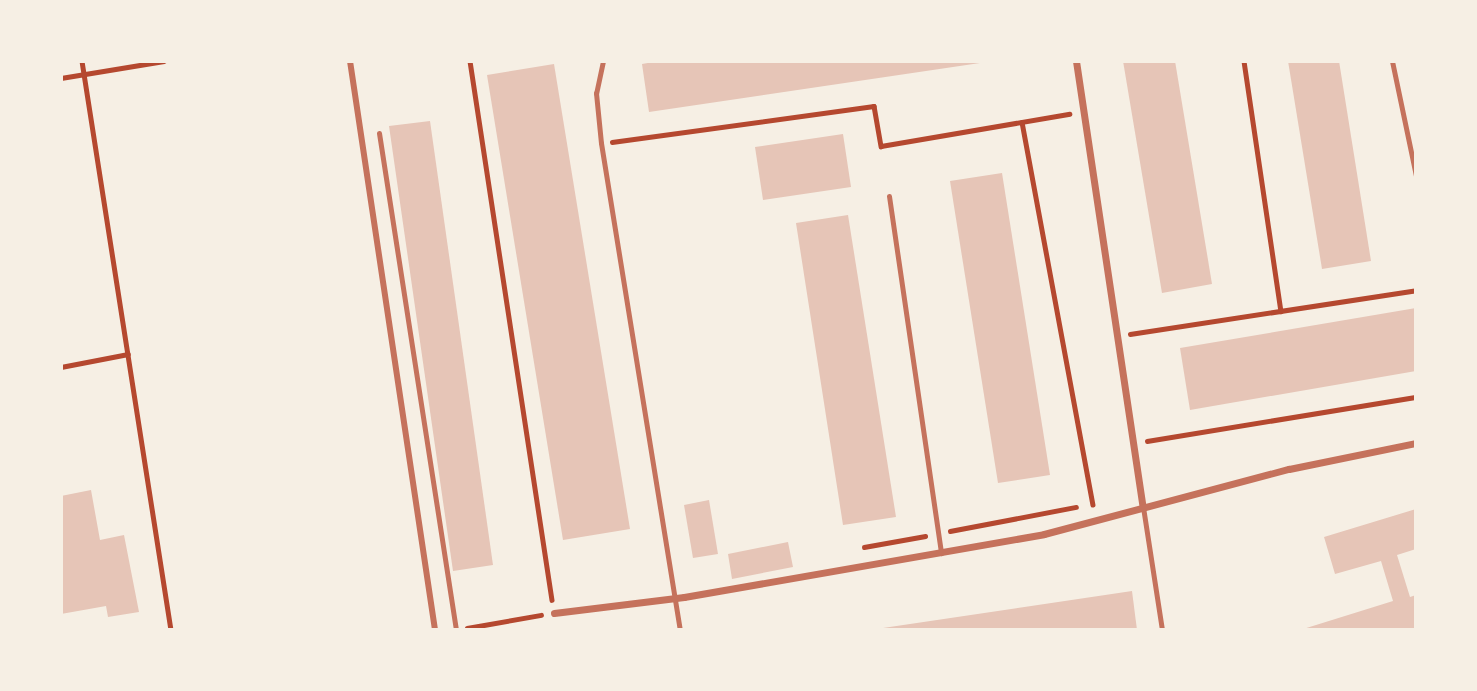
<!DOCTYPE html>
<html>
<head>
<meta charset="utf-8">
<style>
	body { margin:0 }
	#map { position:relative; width:1477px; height:691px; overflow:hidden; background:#f6efe4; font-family:"Fira Sans",sans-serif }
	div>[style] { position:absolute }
	.building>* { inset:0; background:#e6c5b7 }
	.path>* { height:4.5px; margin:-2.25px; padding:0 2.25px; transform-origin:2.25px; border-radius:2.25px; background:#b5482f }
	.service>* { height:5px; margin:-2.5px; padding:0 2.5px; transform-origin:2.5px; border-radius:2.5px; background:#c5725c }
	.pedestrian>* { height:6px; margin:-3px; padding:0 3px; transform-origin:3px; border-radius:3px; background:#c5725c }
	.minor>* { height:7px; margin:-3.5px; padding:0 3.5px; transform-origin:3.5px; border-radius:3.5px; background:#c5725c }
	span { translate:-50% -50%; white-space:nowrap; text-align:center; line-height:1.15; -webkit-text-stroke:6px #f6efe4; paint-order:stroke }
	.frame { position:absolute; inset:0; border:63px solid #f6efe4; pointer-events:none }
</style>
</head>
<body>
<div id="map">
	<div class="building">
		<i style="clip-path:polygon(659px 61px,980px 61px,980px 63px,649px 112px,642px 64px)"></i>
		<i style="clip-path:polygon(1123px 61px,1175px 61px,1212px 284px,1162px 293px)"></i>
		<i style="clip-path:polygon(1288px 61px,1339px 61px,1371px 261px,1322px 269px)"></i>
		<i style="clip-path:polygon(554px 64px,630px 529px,563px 540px,487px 75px)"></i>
		<i style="clip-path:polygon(430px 121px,493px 565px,453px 571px,389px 126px)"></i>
		<i style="clip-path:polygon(843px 134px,851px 187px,763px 200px,755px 147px)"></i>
		<i style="clip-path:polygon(1002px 173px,1050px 475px,998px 483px,950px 181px)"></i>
		<i style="clip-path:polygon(848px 215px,896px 517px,843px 525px,796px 223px)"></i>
		<i style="clip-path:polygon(1416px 308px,1416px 371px,1190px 410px,1180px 348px)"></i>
		<i style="clip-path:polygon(91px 490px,100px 540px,124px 535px,139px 612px,108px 617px,106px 606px,61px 614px,61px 496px)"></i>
		<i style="clip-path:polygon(709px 500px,718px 554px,693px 558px,684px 505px)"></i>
		<i style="clip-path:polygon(1416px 509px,1416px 549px,1397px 555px,1410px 597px,1416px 595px,1416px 630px,1300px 630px,1393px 601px,1381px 561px,1335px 574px,1324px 537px)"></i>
		<i style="clip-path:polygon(788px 542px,793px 567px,732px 579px,728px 554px)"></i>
		<i style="clip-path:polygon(1132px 591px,1137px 630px,883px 630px,883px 628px)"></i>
	</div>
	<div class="path">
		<i style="left:82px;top:61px;width:576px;rotate:81.11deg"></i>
		<i style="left:470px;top:61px;width:545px;rotate:81.35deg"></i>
		<i style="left:1244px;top:61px;width:253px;rotate:81.6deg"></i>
		<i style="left:61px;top:78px;width:104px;rotate:-9.4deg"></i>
		<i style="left:1022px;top:122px;width:389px;rotate:79.5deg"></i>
		<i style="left:612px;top:142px;width:264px;rotate:-7.8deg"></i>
		<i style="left:874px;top:106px;width:41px;rotate:80.1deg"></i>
		<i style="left:881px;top:146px;width:191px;rotate:-9.7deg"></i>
		<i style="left:1130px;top:334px;width:289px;rotate:-8.7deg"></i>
		<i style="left:61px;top:367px;width:68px;rotate:-11deg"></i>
		<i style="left:1147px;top:441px;width:273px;rotate:-9.3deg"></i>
		<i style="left:950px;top:531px;width:128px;rotate:-10.8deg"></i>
		<i style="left:864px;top:547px;width:62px;rotate:-10.2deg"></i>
		<i style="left:467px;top:628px;width:75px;rotate:-10deg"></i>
	</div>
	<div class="service">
		<i style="left:603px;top:61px;width:33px;rotate:102deg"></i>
		<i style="left:596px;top:93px;width:50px;rotate:84.3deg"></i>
		<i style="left:601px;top:143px;width:493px;rotate:80.8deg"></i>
		<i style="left:1392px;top:61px;width:117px;rotate:78.2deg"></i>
		<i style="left:379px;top:133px;width:503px;rotate:81.19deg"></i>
		<i style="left:889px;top:196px;width:361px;rotate:81.7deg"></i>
		<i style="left:1143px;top:507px;width:124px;rotate:81.2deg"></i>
	</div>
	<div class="pedestrian">
		<i style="left:350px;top:61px;width:575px;rotate:81.5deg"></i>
	</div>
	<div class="minor">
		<i style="left:1076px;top:61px;width:451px;rotate:81.5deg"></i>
		<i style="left:554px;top:613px;width:131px;rotate:-7deg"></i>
		<i style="left:684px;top:597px;width:365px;rotate:-9.9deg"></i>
		<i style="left:1044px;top:534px;width:253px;rotate:-14.9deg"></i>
		<i style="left:1289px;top:469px;width:130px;rotate:-11.6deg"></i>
	</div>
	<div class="frame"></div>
</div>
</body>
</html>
